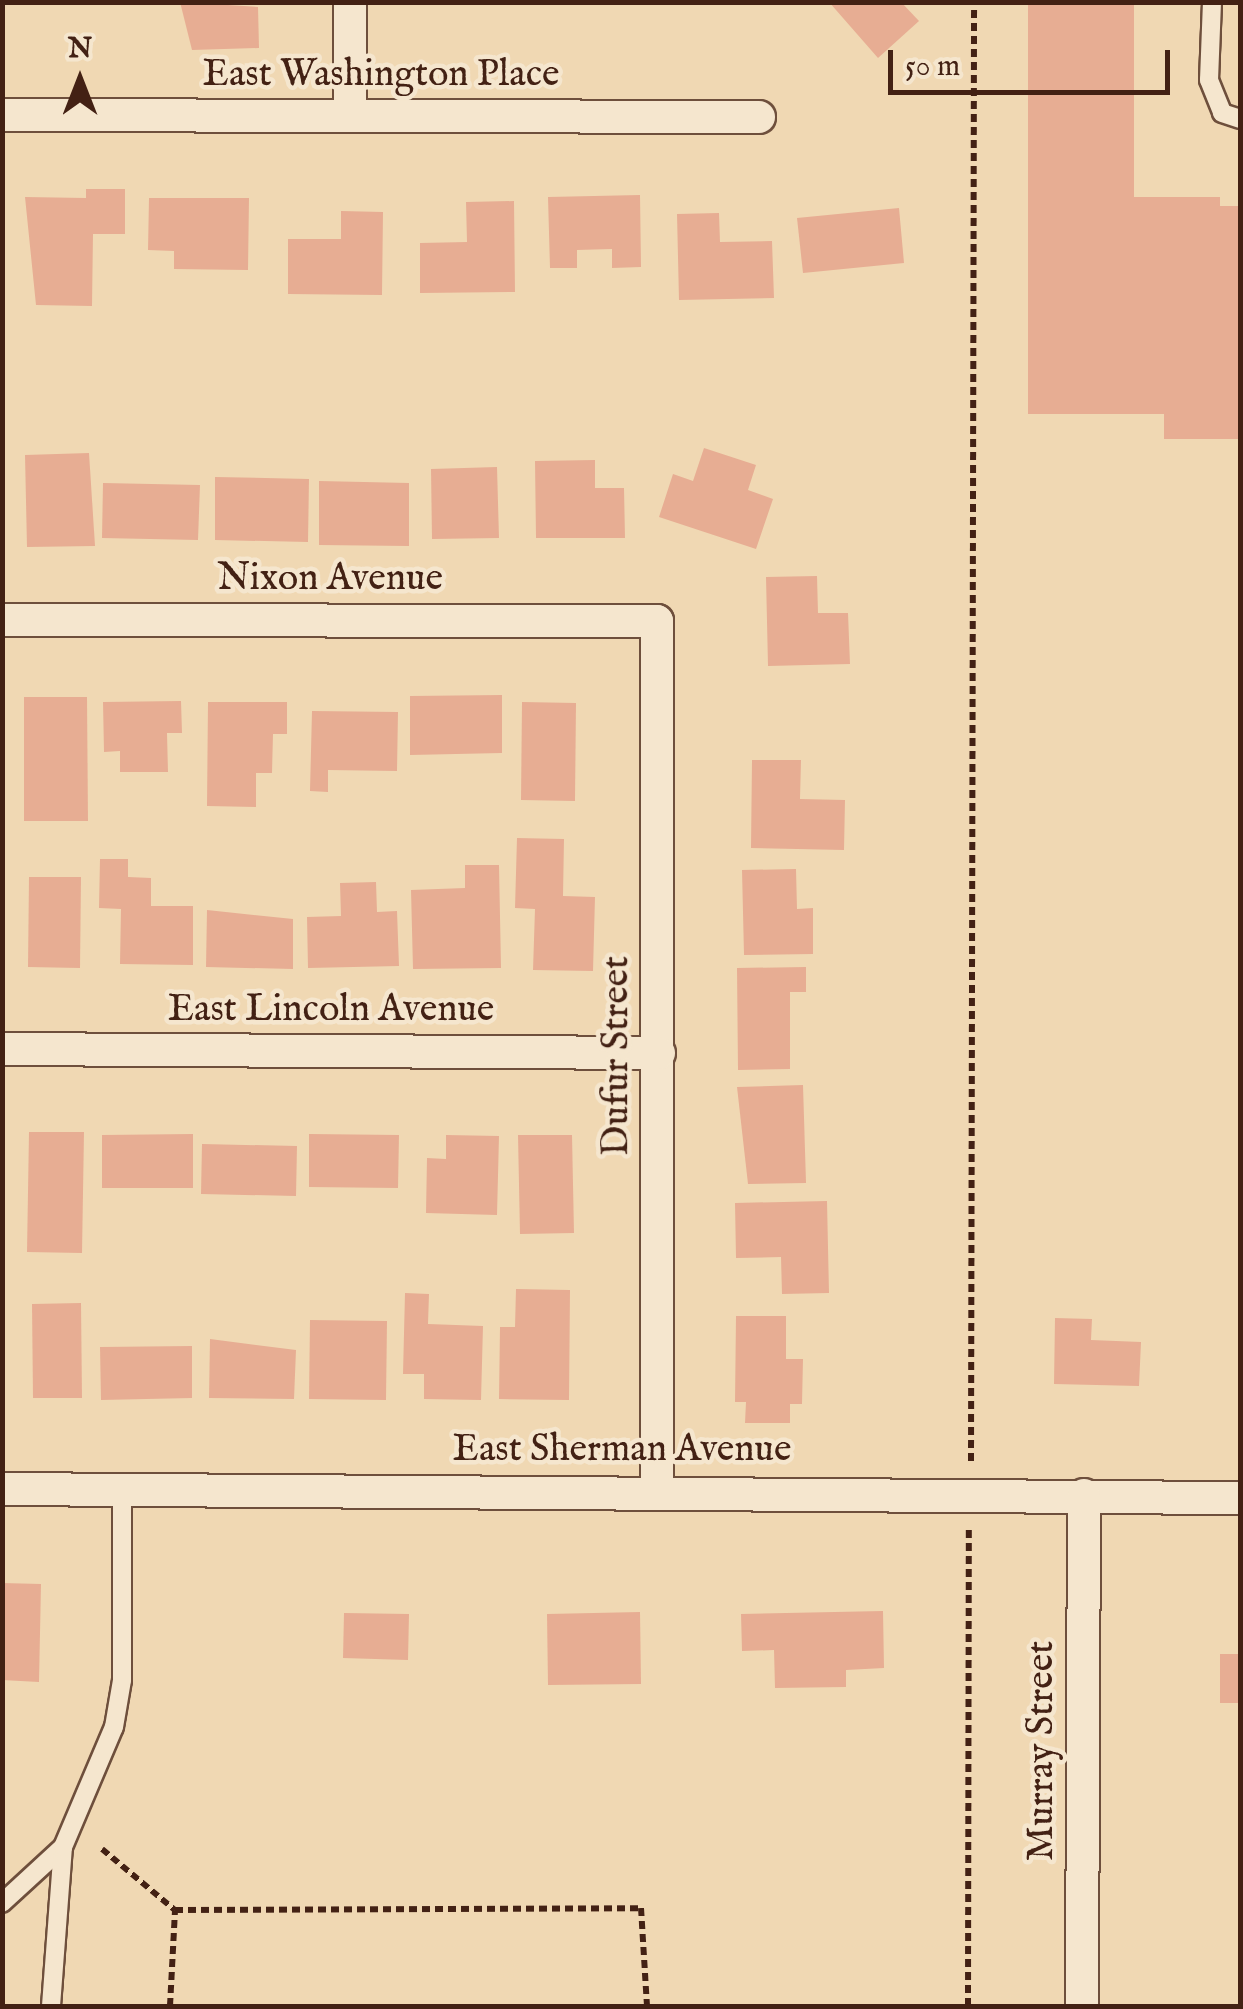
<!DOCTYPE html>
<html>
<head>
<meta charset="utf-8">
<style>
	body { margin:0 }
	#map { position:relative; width:1243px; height:2009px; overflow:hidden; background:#f0d8b3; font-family:"IM FELL English",serif }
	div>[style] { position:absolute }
	.building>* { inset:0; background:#e7ad93 }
	.path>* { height:6px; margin-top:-3px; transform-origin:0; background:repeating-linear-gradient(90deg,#432114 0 8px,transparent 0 13px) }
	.roads { filter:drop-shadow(2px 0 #6e4f3c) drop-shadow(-2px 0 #6e4f3c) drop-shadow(0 2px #6e4f3c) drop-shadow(0 -2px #6e4f3c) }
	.lane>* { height:18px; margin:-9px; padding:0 9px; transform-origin:9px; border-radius:9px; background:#f5e6ce }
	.street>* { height:32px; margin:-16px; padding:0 16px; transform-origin:16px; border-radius:16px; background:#f5e6ce }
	span { translate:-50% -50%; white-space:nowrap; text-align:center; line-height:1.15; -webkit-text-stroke:9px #f5e6ce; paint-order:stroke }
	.street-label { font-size:38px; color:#432114 }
	.frame { position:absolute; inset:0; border:5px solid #432114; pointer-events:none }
	.north { position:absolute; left:30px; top:30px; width:100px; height:100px; -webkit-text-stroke:8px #f5e6ce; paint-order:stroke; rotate:0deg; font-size:28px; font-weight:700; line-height:40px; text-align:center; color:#432114 }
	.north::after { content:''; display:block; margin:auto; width:35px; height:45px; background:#432114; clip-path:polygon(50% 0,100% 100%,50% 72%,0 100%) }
	.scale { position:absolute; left:888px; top:50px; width:282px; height:45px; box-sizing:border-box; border:5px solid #432114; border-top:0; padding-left:12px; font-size:30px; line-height:35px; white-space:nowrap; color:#432114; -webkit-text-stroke:8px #f5e6ce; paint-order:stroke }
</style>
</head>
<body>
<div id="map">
	<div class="building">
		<i style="clip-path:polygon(180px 2px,258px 7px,259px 48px,192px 50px)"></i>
		<i style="clip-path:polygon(829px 2px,901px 2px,919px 21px,878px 58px)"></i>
		<i style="clip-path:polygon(1028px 2px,1134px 2px,1134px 197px,1220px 197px,1220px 206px,1240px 206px,1240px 439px,1164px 439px,1164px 414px,1028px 414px)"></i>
		<i style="clip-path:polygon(86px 189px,125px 189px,125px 234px,93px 234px,92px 306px,36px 305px,25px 197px,86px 198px)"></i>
		<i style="clip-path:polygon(640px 195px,641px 267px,612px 268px,612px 249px,577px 250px,577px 268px,550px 268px,548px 197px)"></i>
		<i style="clip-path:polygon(149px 198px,249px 198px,248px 270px,174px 269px,174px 251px,148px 250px)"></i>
		<i style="clip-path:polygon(514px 201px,515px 292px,420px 293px,420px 243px,467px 242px,466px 202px)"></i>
		<i style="clip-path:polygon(899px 208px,904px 263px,803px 273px,797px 218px)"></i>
		<i style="clip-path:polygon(341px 211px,383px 212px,382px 295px,288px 294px,288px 239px,341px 239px)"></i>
		<i style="clip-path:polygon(719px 213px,720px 242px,772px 241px,774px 298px,679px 300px,677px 214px)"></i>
		<i style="clip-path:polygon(704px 448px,756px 465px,748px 490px,773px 499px,756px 549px,659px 517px,673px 474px,693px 481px)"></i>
		<i style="clip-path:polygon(89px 453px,95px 546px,27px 547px,25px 455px)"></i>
		<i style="clip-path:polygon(595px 460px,595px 488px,624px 488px,625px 538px,536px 538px,535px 461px)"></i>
		<i style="clip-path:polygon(497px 467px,499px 538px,432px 539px,431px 469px)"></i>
		<i style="clip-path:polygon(215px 477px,309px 479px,308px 542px,215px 540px)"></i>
		<i style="clip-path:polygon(319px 481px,409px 483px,409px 546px,319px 545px)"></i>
		<i style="clip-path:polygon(103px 483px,200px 485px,198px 540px,102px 538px)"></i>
		<i style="clip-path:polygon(817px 576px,818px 613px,848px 613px,850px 664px,768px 666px,766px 577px)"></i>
		<i style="clip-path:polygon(502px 695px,502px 753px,410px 755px,410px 696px)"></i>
		<i style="clip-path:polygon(24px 697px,87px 697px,88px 821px,24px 821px)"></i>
		<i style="clip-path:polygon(181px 701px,182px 733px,167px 733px,168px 772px,120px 772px,120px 751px,104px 752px,103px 702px)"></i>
		<i style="clip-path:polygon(208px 702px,287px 702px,287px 734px,273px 734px,272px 773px,256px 773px,256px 807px,207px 806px)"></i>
		<i style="clip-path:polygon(522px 702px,576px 703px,575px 801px,521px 800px)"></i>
		<i style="clip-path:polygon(312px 711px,398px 712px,397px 771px,328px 770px,328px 792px,310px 791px)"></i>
		<i style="clip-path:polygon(752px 760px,801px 760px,800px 799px,845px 800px,844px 850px,751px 848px)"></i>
		<i style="clip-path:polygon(517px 838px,564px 839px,563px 896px,595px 897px,593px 971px,533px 970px,535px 909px,515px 908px)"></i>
		<i style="clip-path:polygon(100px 859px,128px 859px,128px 877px,151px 878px,151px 906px,193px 906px,193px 965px,120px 964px,121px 909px,99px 908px)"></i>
		<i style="clip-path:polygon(465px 865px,499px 865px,501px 968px,413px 969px,411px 890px,465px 888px)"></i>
		<i style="clip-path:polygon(796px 869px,797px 909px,813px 908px,813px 954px,744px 955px,742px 870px)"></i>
		<i style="clip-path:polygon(29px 877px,81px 877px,80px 968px,28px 967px)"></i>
		<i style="clip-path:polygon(376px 882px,377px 912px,397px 911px,399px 966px,308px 968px,307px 917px,341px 916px,340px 883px)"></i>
		<i style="clip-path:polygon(207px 910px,293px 919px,293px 969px,206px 967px)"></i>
		<i style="clip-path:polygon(806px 967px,806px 992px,790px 992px,790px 1069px,738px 1070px,737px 968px)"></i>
		<i style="clip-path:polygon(803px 1085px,806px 1183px,748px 1184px,737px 1087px)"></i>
		<i style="clip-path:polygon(29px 1132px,84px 1132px,82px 1253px,27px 1252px)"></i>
		<i style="clip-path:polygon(193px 1134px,193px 1188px,102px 1188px,102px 1135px)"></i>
		<i style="clip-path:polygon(309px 1134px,399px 1135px,398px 1188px,309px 1187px)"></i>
		<i style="clip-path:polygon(446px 1135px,499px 1136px,497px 1215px,426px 1213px,427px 1158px,446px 1159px)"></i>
		<i style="clip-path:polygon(518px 1135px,572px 1135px,574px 1233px,520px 1234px)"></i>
		<i style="clip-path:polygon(202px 1144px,297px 1146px,296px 1196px,201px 1194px)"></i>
		<i style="clip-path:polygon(827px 1201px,829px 1293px,782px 1294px,781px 1257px,736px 1258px,735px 1203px)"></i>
		<i style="clip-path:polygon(516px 1289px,570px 1290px,569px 1400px,499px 1399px,500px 1327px,515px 1327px)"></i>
		<i style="clip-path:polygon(405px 1293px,429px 1294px,428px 1324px,483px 1326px,481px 1400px,424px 1399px,424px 1374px,403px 1374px)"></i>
		<i style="clip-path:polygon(81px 1303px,82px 1398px,33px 1398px,32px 1304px)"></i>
		<i style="clip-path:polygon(736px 1316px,786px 1316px,786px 1359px,803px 1359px,802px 1404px,790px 1404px,790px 1423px,745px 1423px,746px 1402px,735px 1402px)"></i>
		<i style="clip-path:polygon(1055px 1318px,1092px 1319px,1091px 1340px,1141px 1342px,1139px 1386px,1054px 1384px)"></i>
		<i style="clip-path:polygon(310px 1320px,387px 1321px,386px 1400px,309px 1399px)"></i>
		<i style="clip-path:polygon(210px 1339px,296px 1350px,294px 1399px,209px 1398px)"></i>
		<i style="clip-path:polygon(192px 1346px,192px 1398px,101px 1400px,100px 1347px)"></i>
		<i style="clip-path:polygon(2px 1583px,41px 1584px,39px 1682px,2px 1680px)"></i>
		<i style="clip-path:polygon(883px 1611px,884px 1668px,846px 1670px,846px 1687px,775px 1688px,774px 1650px,742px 1651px,741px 1614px)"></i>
		<i style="clip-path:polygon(640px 1612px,641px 1684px,548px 1685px,547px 1614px)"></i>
		<i style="clip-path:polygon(344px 1613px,409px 1614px,408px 1660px,343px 1658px)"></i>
		<i style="clip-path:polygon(1220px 1654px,1240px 1654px,1240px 1703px,1220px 1703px)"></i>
	</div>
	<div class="path">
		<i style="left:971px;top:1461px;width:1459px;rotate:-89.88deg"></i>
		<i style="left:102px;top:1849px;width:95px;rotate:39.9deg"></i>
		<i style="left:175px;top:1910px;width:466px;rotate:-0.2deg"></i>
		<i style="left:641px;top:1908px;width:98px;rotate:86.5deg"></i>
		<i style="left:170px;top:2006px;width:96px;rotate:-87deg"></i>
		<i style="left:968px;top:2006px;width:477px;rotate:-89.9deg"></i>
	</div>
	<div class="roads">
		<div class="lane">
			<i style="left:1212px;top:2px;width:78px;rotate:92.2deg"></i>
			<i style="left:1209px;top:80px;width:35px;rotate:68deg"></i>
			<i style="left:1222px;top:113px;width:19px;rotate:18deg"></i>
			<i style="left:2px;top:1903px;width:83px;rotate:-42.6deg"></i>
			<i style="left:51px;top:2006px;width:159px;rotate:-85.7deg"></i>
			<i style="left:63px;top:1847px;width:130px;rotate:-67deg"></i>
			<i style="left:114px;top:1727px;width:48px;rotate:-80.3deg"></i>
			<i style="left:122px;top:1680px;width:191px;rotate:-90deg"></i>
		</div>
		<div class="street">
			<i style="left:350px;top:2px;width:113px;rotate:90deg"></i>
			<i style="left:2px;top:115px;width:757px;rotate:0.15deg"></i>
			<i style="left:2px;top:620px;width:655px;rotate:0.09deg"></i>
			<i style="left:657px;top:621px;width:870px;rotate:90deg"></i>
			<i style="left:2px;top:1049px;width:657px;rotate:0.35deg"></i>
			<i style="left:2px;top:1489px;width:1238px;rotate:0.42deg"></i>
			<i style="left:1082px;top:2006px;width:511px;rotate:-89.78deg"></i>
		</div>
	</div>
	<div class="street-label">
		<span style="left:381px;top:76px">East Washington Place</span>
		<span style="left:330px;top:580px">Nixon Avenue</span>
		<span style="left:331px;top:1011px">East Lincoln Avenue</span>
		<span style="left:618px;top:1056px;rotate:-90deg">Dufur Street</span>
		<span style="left:622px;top:1451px">East Sherman Avenue</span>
		<span style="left:1043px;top:1751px;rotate:-90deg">Murray Street</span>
	</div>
	<div class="frame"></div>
	<div class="north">N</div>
	<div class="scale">50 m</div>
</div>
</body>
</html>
